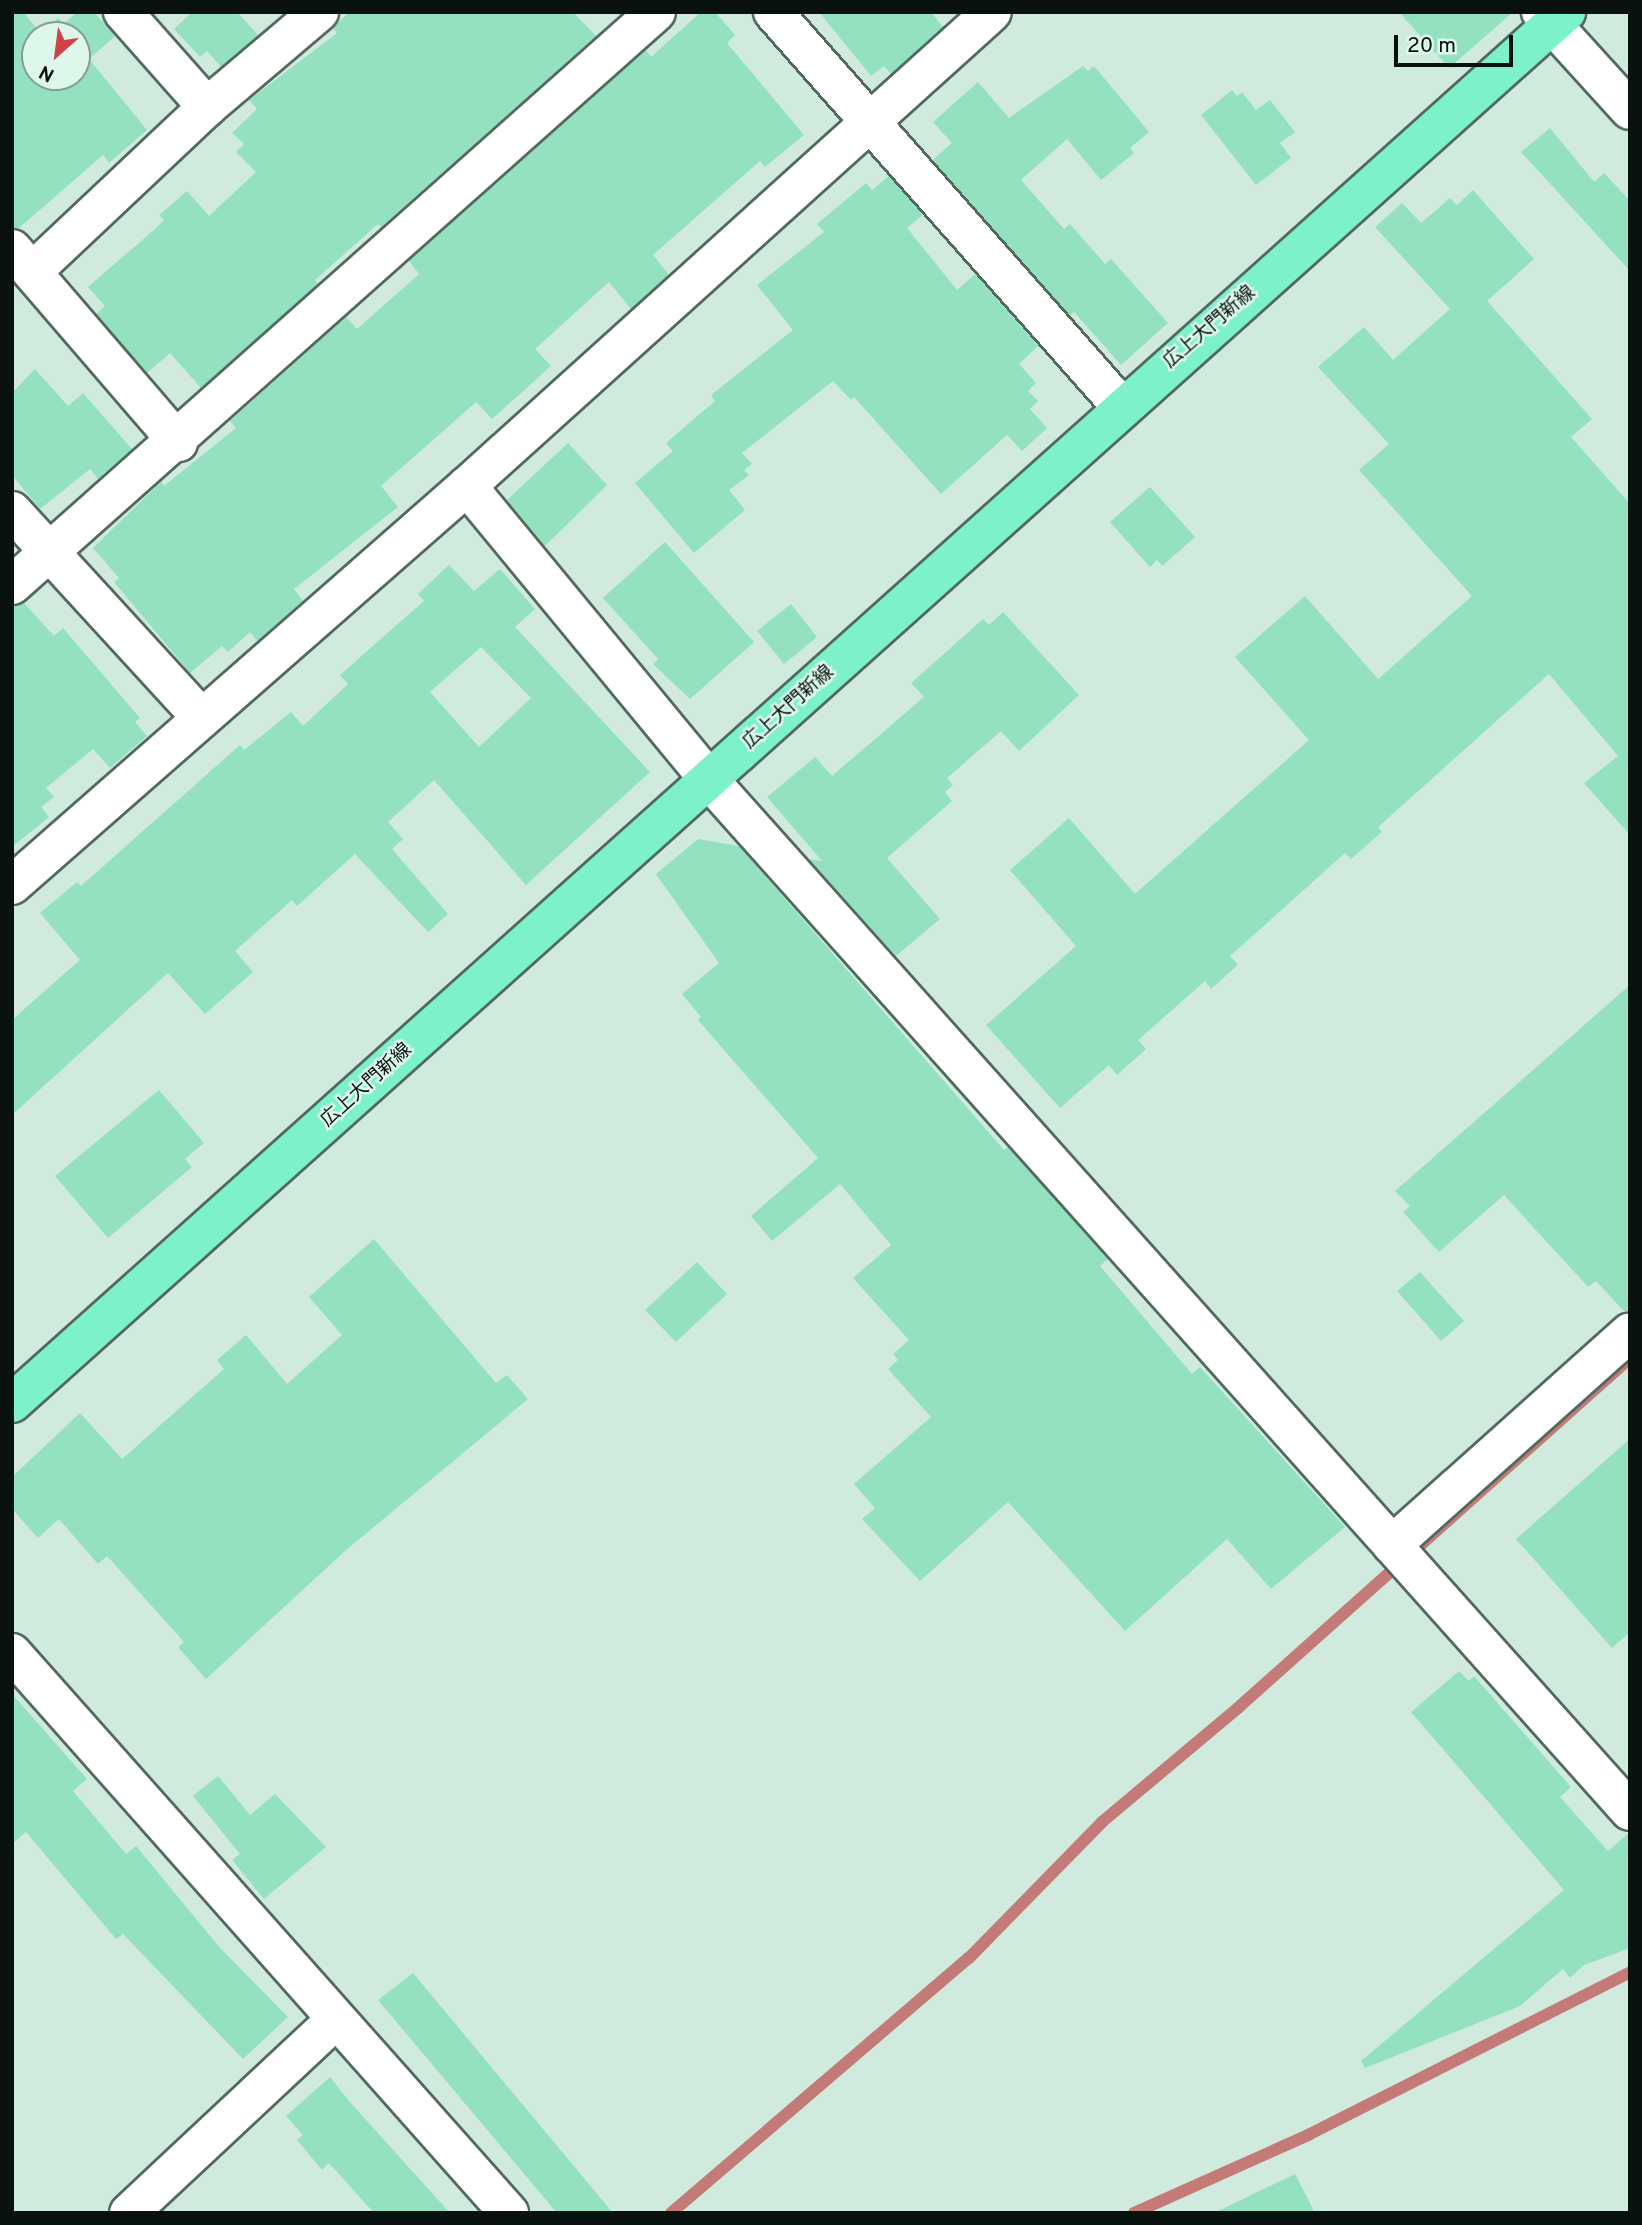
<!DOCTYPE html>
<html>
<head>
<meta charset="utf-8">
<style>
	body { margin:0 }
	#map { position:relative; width:1642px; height:2225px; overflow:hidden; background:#d0ebde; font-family:Overpass,"Noto Sans JP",sans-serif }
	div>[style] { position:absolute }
	.stream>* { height:12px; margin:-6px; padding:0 6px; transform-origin:6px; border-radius:6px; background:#c47b78 }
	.building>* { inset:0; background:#93e1be }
	.roads { filter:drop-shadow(2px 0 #52695e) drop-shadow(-2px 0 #52695e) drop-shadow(0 2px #52695e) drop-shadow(0 -2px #52695e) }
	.minor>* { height:38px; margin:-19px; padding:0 19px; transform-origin:19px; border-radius:19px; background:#fff }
	.major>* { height:38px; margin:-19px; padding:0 19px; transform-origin:19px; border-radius:19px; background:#7df1cb }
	span { translate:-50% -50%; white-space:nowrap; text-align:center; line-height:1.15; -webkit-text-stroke:5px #ddf8eb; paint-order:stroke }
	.street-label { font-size:19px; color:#09120e }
	.frame { position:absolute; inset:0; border:14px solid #09120e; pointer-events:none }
	.north { position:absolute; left:21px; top:21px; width:70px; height:70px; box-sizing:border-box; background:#ddf8eb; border:2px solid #889c93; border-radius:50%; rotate:208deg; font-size:19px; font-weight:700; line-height:28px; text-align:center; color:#09120e }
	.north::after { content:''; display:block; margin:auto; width:24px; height:32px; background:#d14148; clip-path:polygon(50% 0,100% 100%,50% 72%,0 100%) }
	.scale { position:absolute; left:1394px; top:35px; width:119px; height:32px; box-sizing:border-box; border:4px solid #09120e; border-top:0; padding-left:9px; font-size:21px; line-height:24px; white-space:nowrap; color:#09120e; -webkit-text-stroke:5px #ddf8eb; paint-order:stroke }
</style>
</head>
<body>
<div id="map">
	<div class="stream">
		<i style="left:671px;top:2213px;width:392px;rotate:-40.6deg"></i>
		<i style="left:969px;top:1958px;width:190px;rotate:-45.6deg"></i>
		<i style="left:1102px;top:1822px;width:180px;rotate:-40deg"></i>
		<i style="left:1240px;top:1706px;width:523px;rotate:-41.74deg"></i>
		<i style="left:1134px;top:2213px;width:191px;rotate:-24.1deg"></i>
		<i style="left:1308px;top:2135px;width:361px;rotate:-26.8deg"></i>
	</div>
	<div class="building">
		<i style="clip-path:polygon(evenodd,12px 12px,23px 12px,41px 33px,58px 18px,64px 24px,77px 12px,94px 12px,115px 36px,89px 59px,147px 130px,109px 163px,103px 155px,19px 228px,12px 228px,12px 12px,35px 35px,77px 35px,77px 77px,35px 77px,35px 35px)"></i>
		<i style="clip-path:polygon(192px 12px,237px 12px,258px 35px,221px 67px,207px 51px,200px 57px,174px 29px)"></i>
		<i style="clip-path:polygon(349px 12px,573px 12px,596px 36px,381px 227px,378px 224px,315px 280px,318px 284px,201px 388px,170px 353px,147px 373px,96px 314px,105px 306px,88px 287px,155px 229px,164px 220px,159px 215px,187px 191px,209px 216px,256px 172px,236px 152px,244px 144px,232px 133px,257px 109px,249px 100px,337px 33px,333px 28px)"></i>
		<i style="clip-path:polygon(701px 12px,715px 12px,735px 35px,727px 43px,804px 135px,765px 167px,760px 161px,653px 255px,669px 275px,631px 309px,609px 282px,535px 349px,551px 366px,492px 419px,476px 402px,381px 486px,398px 507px,294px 589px,303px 601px,257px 641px,250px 632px,228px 652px,222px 646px,190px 673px,114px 582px,119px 578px,93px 548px,161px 482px,164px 486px,236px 428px,230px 421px,346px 317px,357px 329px,419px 274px,409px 261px,646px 50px,651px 57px)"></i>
		<i style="clip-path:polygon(819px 12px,931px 12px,943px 27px,891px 74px,884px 66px,871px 76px)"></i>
		<i style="clip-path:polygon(1399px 12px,1513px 12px,1449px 68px)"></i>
		<i style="clip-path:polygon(1083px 66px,1088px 71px,1094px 66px,1149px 132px,1130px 148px,1134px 153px,1101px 180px,1067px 139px,1021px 180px,1064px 229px,1070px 224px,1105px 264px,1111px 259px,1168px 323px,1121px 365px,1074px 312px,1070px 316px,933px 160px,952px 143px,933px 122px,978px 82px,1009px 118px)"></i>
		<i style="clip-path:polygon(1232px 90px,1237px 96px,1242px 92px,1256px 110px,1270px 100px,1295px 132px,1280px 143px,1291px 158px,1256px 185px,1201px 115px)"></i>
		<i style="clip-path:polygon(1550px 128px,1594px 182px,1604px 173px,1630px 201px,1630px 271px,1521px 152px)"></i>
		<i style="clip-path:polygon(889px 176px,923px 215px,907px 228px,957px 290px,975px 274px,1038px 346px,1019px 364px,1036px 383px,1028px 391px,1038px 401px,1030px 409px,1047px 428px,1022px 451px,1007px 435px,941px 494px,854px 397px,851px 400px,833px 381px,742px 453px,752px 464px,744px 470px,749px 475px,729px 490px,745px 510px,694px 553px,635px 483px,673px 451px,666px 443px,715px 401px,711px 395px,793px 330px,757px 285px,824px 232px,817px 224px,866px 183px,872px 190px)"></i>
		<i style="clip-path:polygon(1473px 190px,1534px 259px,1487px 301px,1592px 419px,1571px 437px,1630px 504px,1630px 835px,1584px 783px,1618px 756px,1549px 674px,1378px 827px,1382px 832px,1351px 859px,1345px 853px,1230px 956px,1238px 965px,1211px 989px,1205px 981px,1138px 1040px,1146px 1049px,1117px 1075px,1109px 1065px,1060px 1108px,986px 1025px,1076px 946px,1010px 870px,1069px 818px,1135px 894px,1309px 740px,1235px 657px,1305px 596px,1378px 679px,1472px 596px,1359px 470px,1389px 444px,1318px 367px,1364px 327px,1393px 360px,1450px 309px,1375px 227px,1402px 203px,1421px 223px,1450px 198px,1457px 205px)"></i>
		<i style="clip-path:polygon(35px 369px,68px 406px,83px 393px,132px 449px,98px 479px,90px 469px,40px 509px,12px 475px,12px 393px)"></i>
		<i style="clip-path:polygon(568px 443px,607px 485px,545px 546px,507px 500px)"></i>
		<i style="clip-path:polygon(1150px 487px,1195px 537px,1162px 566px,1157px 560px,1150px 567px,1110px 522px)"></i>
		<i style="clip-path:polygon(665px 542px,754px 642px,690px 699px,653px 664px,658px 659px,603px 598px)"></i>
		<i style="clip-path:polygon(evenodd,449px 565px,474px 591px,500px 569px,535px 609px,515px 627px,650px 772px,526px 885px,434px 780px,388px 822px,403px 839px,392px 849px,448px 914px,428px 932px,355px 854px,297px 906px,292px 900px,235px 951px,253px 972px,205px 1014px,168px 973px,12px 1115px,12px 1020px,80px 960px,40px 913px,77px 882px,81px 886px,240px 745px,244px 750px,291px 712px,303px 726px,348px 684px,340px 675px,424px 601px,418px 594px,449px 565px,481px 647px,531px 698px,479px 747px,430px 692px,481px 647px)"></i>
		<i style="clip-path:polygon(24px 603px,54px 636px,63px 628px,140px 718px,135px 722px,147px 736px,110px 768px,93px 749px,46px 788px,54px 797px,41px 807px,49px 817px,12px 847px,12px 606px)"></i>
		<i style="clip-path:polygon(791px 604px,817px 637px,784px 664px,757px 631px)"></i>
		<i style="clip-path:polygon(1003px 612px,1079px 695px,1019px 751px,1001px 731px,947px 778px,953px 785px,945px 792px,952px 801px,887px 858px,940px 919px,896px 956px,809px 859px,822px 861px,767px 797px,815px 757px,832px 776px,924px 697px,911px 683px,983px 619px,989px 625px)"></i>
		<i style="clip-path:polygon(698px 839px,739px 846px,1004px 1150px,1008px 1147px,1108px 1259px,1100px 1266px,1192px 1374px,1200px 1367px,1345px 1527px,1271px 1589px,1227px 1539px,1125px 1631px,1008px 1502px,920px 1581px,862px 1519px,875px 1508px,854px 1484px,931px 1417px,888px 1369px,898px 1360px,893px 1354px,909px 1340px,853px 1278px,891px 1245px,840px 1184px,772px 1241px,751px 1216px,818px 1158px,698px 1020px,701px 1017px,682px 994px,719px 963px,656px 874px)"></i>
		<i style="clip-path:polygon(1630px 985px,1630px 1311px,1624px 1311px,1596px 1281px,1588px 1287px,1504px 1195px,1439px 1252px,1403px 1212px,1410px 1206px,1395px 1191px)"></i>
		<i style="clip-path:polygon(159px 1090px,204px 1143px,185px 1159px,192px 1167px,108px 1238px,55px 1176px)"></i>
		<i style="clip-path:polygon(374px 1239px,496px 1383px,507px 1375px,528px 1399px,345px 1551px,206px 1679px,178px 1647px,184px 1642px,107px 1556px,98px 1564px,59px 1519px,38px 1538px,12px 1509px,12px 1477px,80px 1413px,122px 1459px,224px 1369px,217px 1360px,246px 1335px,287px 1384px,342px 1335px,309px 1297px)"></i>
		<i style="clip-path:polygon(697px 1262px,727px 1294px,676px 1342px,645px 1310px)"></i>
		<i style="clip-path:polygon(1420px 1272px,1464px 1321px,1441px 1341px,1397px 1291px)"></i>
		<i style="clip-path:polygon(1630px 1439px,1630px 1632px,1612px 1648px,1516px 1539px)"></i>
		<i style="clip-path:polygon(1459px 1671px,1469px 1681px,1474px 1676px,1571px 1787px,1560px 1797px,1608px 1851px,1630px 1832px,1630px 1948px,1584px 1965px,1570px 1978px,1563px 1969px,1520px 2006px,1365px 2068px,1361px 2061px,1564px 1890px,1411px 1712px)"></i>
		<i style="clip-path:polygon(12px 1694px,87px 1779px,73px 1791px,126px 1854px,136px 1846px,221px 1949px,288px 2017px,243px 2059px,123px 1934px,116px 1939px,26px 1832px,12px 1844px)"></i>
		<i style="clip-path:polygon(218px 1776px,250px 1815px,275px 1794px,326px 1847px,264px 1899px,232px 1860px,240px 1854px,193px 1796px)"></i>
		<i style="clip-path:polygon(413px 1973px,613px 2213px,557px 2213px,378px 2000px)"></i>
		<i style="clip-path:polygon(330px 2077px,349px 2101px,450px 2213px,374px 2213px,329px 2163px,322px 2170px,297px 2140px,303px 2135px,286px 2116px)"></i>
		<i style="clip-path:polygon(1295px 2174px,1315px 2213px,1214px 2213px)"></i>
	</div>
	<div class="roads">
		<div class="minor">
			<i style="left:123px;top:12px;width:127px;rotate:48.5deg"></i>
			<i style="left:773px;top:12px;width:526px;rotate:48.55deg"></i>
			<i style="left:1541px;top:12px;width:132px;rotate:47.8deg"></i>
			<i style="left:12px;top:249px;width:255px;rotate:49.3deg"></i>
			<i style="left:32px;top:272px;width:241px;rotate:-43.3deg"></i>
			<i style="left:207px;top:107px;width:147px;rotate:-40.3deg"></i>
			<i style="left:467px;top:486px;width:382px;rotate:50.5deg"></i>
			<i style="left:710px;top:781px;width:1381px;rotate:48.23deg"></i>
			<i style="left:12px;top:511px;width:278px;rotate:47.5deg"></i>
			<i style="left:12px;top:585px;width:862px;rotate:-41.66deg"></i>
			<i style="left:12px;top:885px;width:605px;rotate:-41.25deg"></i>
			<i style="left:467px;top:486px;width:707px;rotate:-42.08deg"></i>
			<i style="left:1392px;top:1545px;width:319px;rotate:-41.8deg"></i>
			<i style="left:12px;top:1653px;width:749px;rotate:48.41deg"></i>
			<i style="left:129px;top:2213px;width:282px;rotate:-43.1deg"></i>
		</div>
		<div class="major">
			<i style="left:12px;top:1403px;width:2086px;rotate:-41.83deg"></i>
		</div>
	</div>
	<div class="street-label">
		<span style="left:1210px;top:328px;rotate:-41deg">広上大門新線</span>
		<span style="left:789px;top:708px;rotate:-42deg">広上大門新線</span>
		<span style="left:367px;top:1086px;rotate:-42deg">広上大門新線</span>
	</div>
	<div class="frame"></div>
	<div class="north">N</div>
	<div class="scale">20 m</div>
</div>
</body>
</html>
